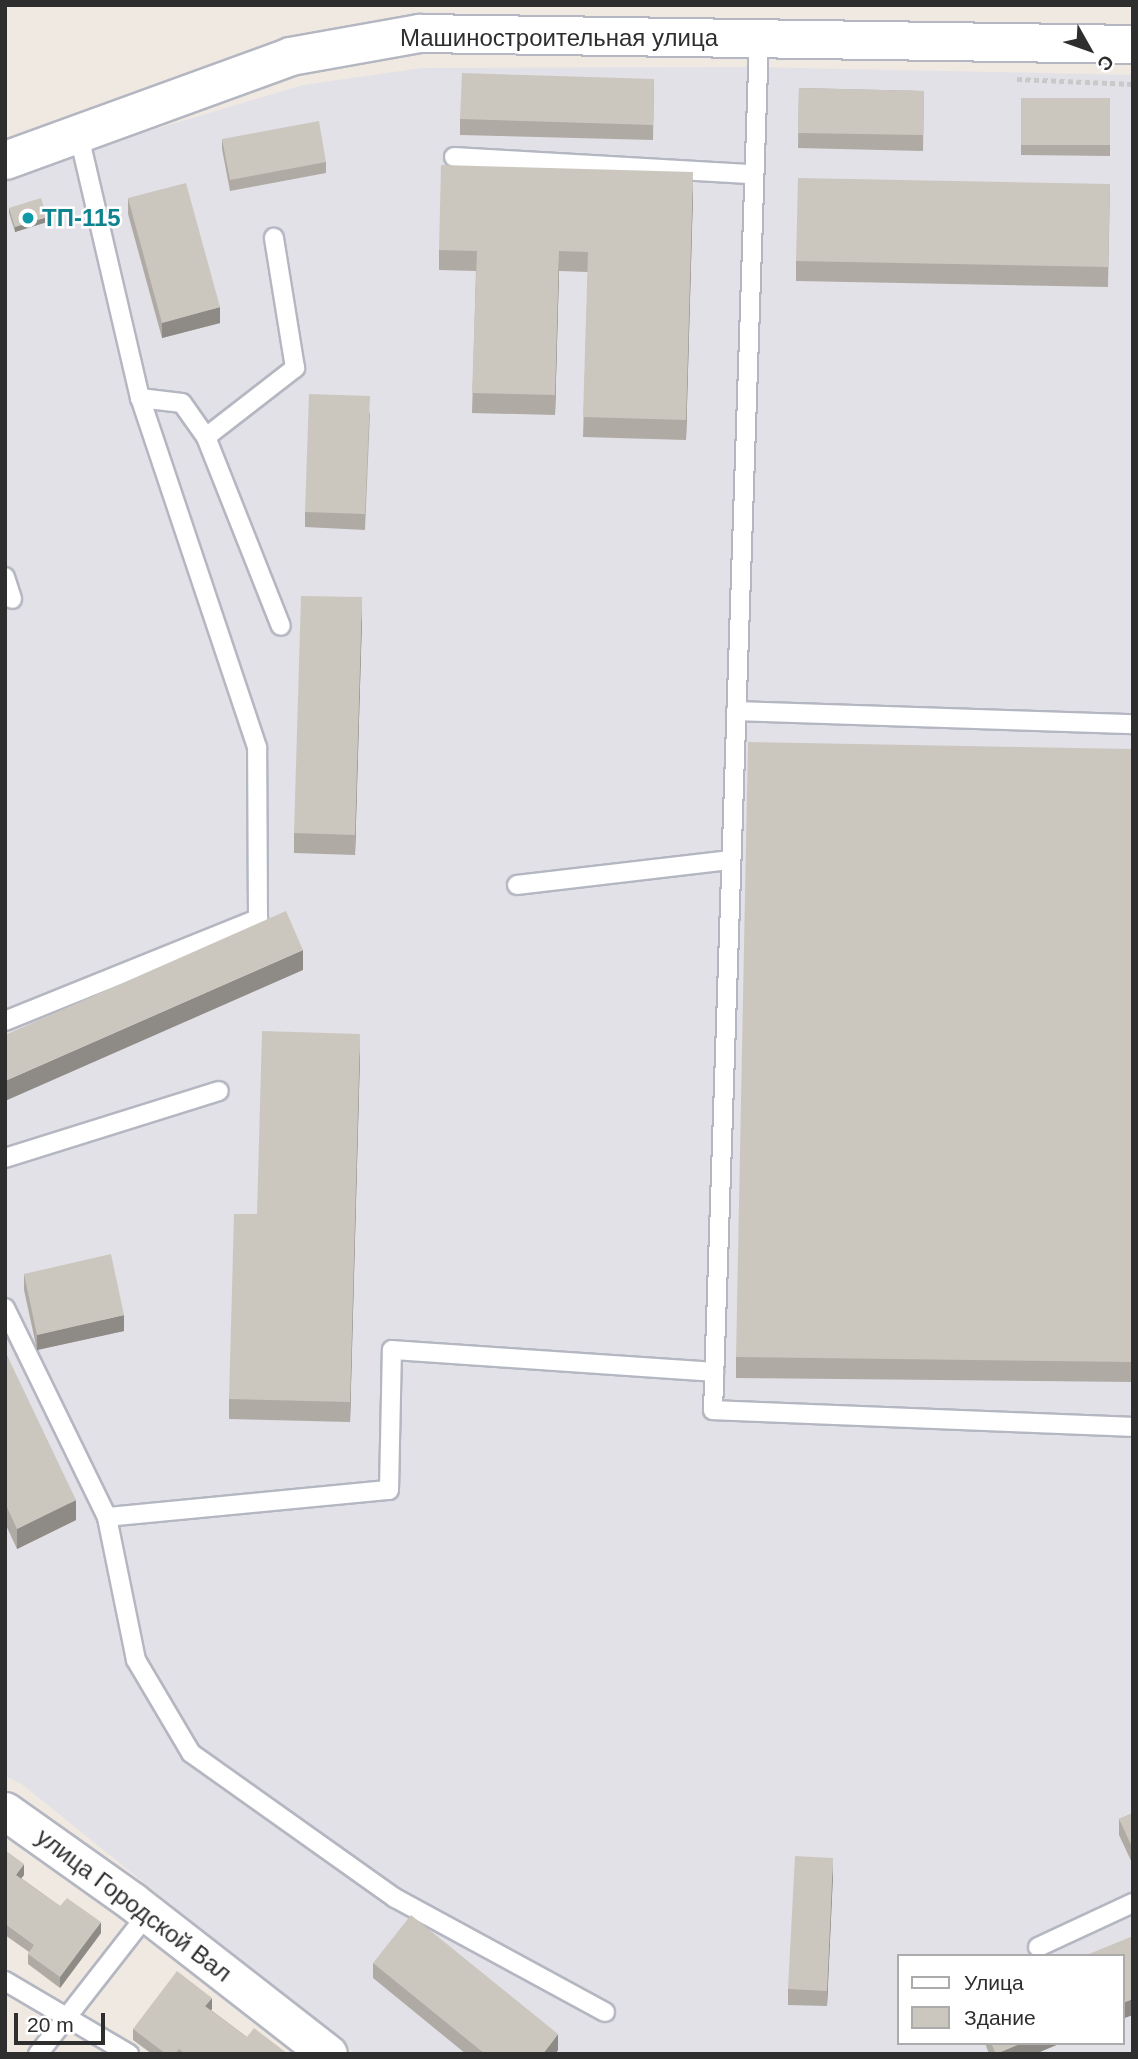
<!DOCTYPE html>
<html>
<head>
<meta charset="utf-8">
<style>
	body { margin:0 }
	#map { position:relative; width:1138px; height:2059px; overflow:hidden; background:#efe9e1; font-family:Helvetica,sans-serif }
	div>[style] { position:absolute }
	.industrial>* { inset:0; background:#e3e1e8 }
	.path>* { height:4.5px; margin-top:-2.25px; transform-origin:0; background:repeating-linear-gradient(90deg,#c9c9c9 0 5px,transparent 0 8.5px) }
	.roads { filter:drop-shadow(2px 0 #b4b7c1) drop-shadow(-2px 0 #b4b7c1) drop-shadow(0 2px #b4b7c1) drop-shadow(0 -2px #b4b7c1) }
	.lane>* { height:18px; margin:-9px; padding:0 9px; transform-origin:9px; border-radius:9px; background:#fff }
	.street>* { height:37px; margin:-18.5px; padding:0 18.5px; transform-origin:18.5px; border-radius:18.5px; background:#fff }
	.wall>* { inset:0; background:#afaba4 }
	.shaded-wall>* { inset:0; background:#8e8b86 }
	.building>* { inset:0; background:#cbc7bf }
	.dots>* { width:19px; height:19px; translate:-50% -50%; box-sizing:border-box; border:4px solid #fff; border-radius:50% }
	span { translate:-50% -50%; white-space:nowrap; text-align:center; line-height:1.15; -webkit-text-stroke:5px #fff; paint-order:stroke }
	.street-label { font-size:24px; color:#2e2e2e }
	.culture-label { font-size:24px; color:#0d838f; font-weight:700 }
	.left { translate:0 -50%; text-align:left }
	.frame { position:absolute; inset:0; border:7px solid #2e2e2e; pointer-events:none }
	.legend { position:absolute; left:897px; top:1954px; width:228px; height:91px; box-sizing:border-box; background:#fff; border:2px solid #ababab; margin:0; padding:9px 12px; list-style:none; font-size:21px; color:#2e2e2e }
	.legend li { display:flex; align-items:center; gap:14px; height:35px }
	.legend b { width:35px; border:2px solid #ababab }
	.north { position:absolute; left:1054px; top:14px; width:70px; height:70px; -webkit-text-stroke:5px #fff; paint-order:stroke; rotate:130deg; font-size:19px; font-weight:700; line-height:28px; text-align:center; color:#2e2e2e }
	.north::after { content:''; display:block; margin:auto; width:24px; height:32px; background:#2e2e2e; clip-path:polygon(50% 0,100% 100%,50% 72%,0 100%) }
	.scale { position:absolute; left:14px; top:2013px; width:91px; height:32px; box-sizing:border-box; border:4px solid #2e2e2e; border-top:0; padding-left:9px; font-size:21px; line-height:24px; white-space:nowrap; color:#2e2e2e; -webkit-text-stroke:5px #fff; paint-order:stroke }
</style>
</head>
<body>
<div id="map">
	<div class="industrial">
		<i style="clip-path:polygon(evenodd,756px 67px,1133px 75px,1133px 2054px,356px 2054px,23px 1785px,5px 1776px,5px 182px,115px 141px,303px 85px,422px 68px,756px 67px,898px 1956px,1122px 1956px,1122px 2043px,898px 2043px,898px 1956px)"></i>
	</div>
	<div class="path">
		<i style="left:1017px;top:79px;width:116px;rotate:2.5deg"></i>
	</div>
	<div class="roads">
		<div class="lane">
			<i style="left:759px;top:39px;width:1372px;rotate:91.92deg"></i>
			<i style="left:713px;top:1410px;width:420px;rotate:2.3deg"></i>
			<i style="left:454px;top:157px;width:299px;rotate:3.3deg"></i>
			<i style="left:140px;top:398px;width:42px;rotate:6.8deg"></i>
			<i style="left:182px;top:403px;width:42px;rotate:54.8deg"></i>
			<i style="left:206px;top:437px;width:113px;rotate:-37.8deg"></i>
			<i style="left:295px;top:368px;width:132px;rotate:-99.2deg"></i>
			<i style="left:206px;top:437px;width:203px;rotate:68.4deg"></i>
			<i style="left:5px;top:577px;width:23px;rotate:72deg"></i>
			<i style="left:736px;top:711px;width:397px;rotate:1.9deg"></i>
			<i style="left:517px;top:885px;width:215px;rotate:-6.7deg"></i>
			<i style="left:5px;top:1021px;width:273px;rotate:-22deg"></i>
			<i style="left:258px;top:919px;width:172px;rotate:-90.3deg"></i>
			<i style="left:257px;top:747px;width:368px;rotate:-108.5deg"></i>
			<i style="left:140px;top:398px;width:273px;rotate:-103.1deg"></i>
			<i style="left:5px;top:1158px;width:224px;rotate:-17.4deg"></i>
			<i style="left:5px;top:1308px;width:233px;rotate:64deg"></i>
			<i style="left:1038px;top:1947px;width:105px;rotate:-24.9deg"></i>
			<i style="left:5px;top:1981px;width:144px;rotate:30.5deg"></i>
			<i style="left:605px;top:2012px;width:239px;rotate:-151.5deg"></i>
			<i style="left:395px;top:1898px;width:250px;rotate:-144.6deg"></i>
			<i style="left:191px;top:1753px;width:108px;rotate:-120.6deg"></i>
			<i style="left:136px;top:1660px;width:146px;rotate:-101.5deg"></i>
			<i style="left:107px;top:1517px;width:283px;rotate:-5.5deg"></i>
			<i style="left:389px;top:1490px;width:140px;rotate:-88.8deg"></i>
			<i style="left:392px;top:1350px;width:323px;rotate:3.9deg"></i>
			<i style="left:38px;top:2054px;width:179px;rotate:-52deg"></i>
		</div>
		<div class="street">
			<i style="left:5px;top:160px;width:303px;rotate:-20deg"></i>
			<i style="left:290px;top:56px;width:131px;rotate:-10.1deg"></i>
			<i style="left:419px;top:33px;width:714px;rotate:0.88deg"></i>
			<i style="left:5px;top:1811px;width:157px;rotate:35.4deg"></i>
			<i style="left:133px;top:1902px;width:247px;rotate:37.9deg"></i>
		</div>
	</div>
	<div class="wall">
		<i style="clip-path:polygon(654px 79px,653px 140px,460px 135px,460px 119px)"></i>
		<i style="clip-path:polygon(799px 88px,924px 91px,923px 151px,798px 148px)"></i>
		<i style="clip-path:polygon(1021px 98px,1110px 98px,1110px 156px,1021px 155px)"></i>
		<i style="clip-path:polygon(222px 139px,326px 162px,326px 173px,230px 191px,222px 149px)"></i>
		<i style="clip-path:polygon(1110px 184px,1108px 287px,796px 281px,796px 261px)"></i>
		<i style="clip-path:polygon(693px 193px,686px 440px,583px 437px,588px 272px,559px 271px,555px 415px,472px 413px,476px 271px,439px 270px,439px 250px)"></i>
		<i style="clip-path:polygon(128px 198px,220px 323px,162px 338px,128px 214px)"></i>
		<i style="clip-path:polygon(9px 208px,47px 222px,15px 232px,9px 213px)"></i>
		<i style="clip-path:polygon(370px 412px,365px 530px,305px 527px,305px 512px)"></i>
		<i style="clip-path:polygon(362px 618px,355px 855px,294px 853px,294px 833px)"></i>
		<i style="clip-path:polygon(1133px 749px,1133px 1382px,736px 1378px,736px 1357px)"></i>
		<i style="clip-path:polygon(360px 1054px,350px 1422px,229px 1419px,229px 1399px,257px 1214px)"></i>
		<i style="clip-path:polygon(24px 1274px,124px 1331px,37px 1350px,24px 1290px)"></i>
		<i style="clip-path:polygon(5px 1351px,76px 1520px,17px 1549px,5px 1523px)"></i>
		<i style="clip-path:polygon(1133px 1813px,1133px 1865px,1119px 1835px,1119px 1819px)"></i>
		<i style="clip-path:polygon(5px 1850px,24px 1875px,21px 1878px,60px 1906px,101px 1933px,60px 1988px,28px 1964px,28px 1954px,29px 1952px,5px 1935px)"></i>
		<i style="clip-path:polygon(833px 1874px,827px 2006px,788px 2005px,788px 1989px)"></i>
		<i style="clip-path:polygon(373px 1963px,558px 2050px,555px 2054px,466px 2054px,373px 1978px)"></i>
		<i style="clip-path:polygon(212px 2009px,211px 2010px,247px 2037px,288px 2054px,152px 2054px,133px 2040px,133px 2029px)"></i>
		<i style="clip-path:polygon(985px 2043px,1061px 2043px,1035px 2054px,989px 2054px)"></i>
	</div>
	<div class="shaded-wall">
		<i style="clip-path:polygon(693px 172px,693px 193px,686px 440px,686px 420px)"></i>
		<i style="clip-path:polygon(47px 217px,47px 222px,15px 232px,15px 227px)"></i>
		<i style="clip-path:polygon(559px 251px,559px 271px,555px 415px,555px 395px)"></i>
		<i style="clip-path:polygon(220px 307px,220px 323px,162px 338px,162px 323px)"></i>
		<i style="clip-path:polygon(362px 597px,362px 618px,355px 855px,355px 835px)"></i>
		<i style="clip-path:polygon(303px 950px,303px 970px,5px 1101px,5px 1081px)"></i>
		<i style="clip-path:polygon(360px 1034px,360px 1054px,350px 1422px,350px 1402px)"></i>
		<i style="clip-path:polygon(124px 1315px,124px 1331px,37px 1350px,37px 1335px)"></i>
		<i style="clip-path:polygon(76px 1500px,76px 1520px,17px 1549px,17px 1529px)"></i>
		<i style="clip-path:polygon(833px 1858px,833px 1874px,827px 2006px,827px 1991px)"></i>
		<i style="clip-path:polygon(24px 1864px,24px 1875px,16px 1885px,16px 1875px)"></i>
		<i style="clip-path:polygon(101px 1922px,101px 1933px,60px 1988px,60px 1977px)"></i>
		<i style="clip-path:polygon(212px 1998px,212px 2009px,205px 2017px,205px 2006px)"></i>
		<i style="clip-path:polygon(1133px 1999px,1133px 2015px,1122px 2019px,1122px 2003px)"></i>
		<i style="clip-path:polygon(558px 2034px,558px 2050px,555px 2054px,543px 2054px)"></i>
		<i style="clip-path:polygon(1022px 2043px,1061px 2043px,1035px 2054px,996px 2054px)"></i>
	</div>
	<div class="building">
		<i style="clip-path:polygon(462px 73px,654px 79px,653px 125px,460px 119px)"></i>
		<i style="clip-path:polygon(799px 88px,924px 91px,923px 135px,798px 133px)"></i>
		<i style="clip-path:polygon(1021px 98px,1110px 98px,1110px 145px,1021px 145px)"></i>
		<i style="clip-path:polygon(319px 121px,326px 162px,230px 180px,222px 139px)"></i>
		<i style="clip-path:polygon(441px 165px,693px 172px,686px 420px,583px 417px,588px 252px,559px 251px,555px 395px,472px 393px,477px 251px,439px 250px)"></i>
		<i style="clip-path:polygon(798px 178px,1110px 184px,1108px 267px,796px 261px)"></i>
		<i style="clip-path:polygon(186px 183px,220px 307px,162px 323px,128px 198px)"></i>
		<i style="clip-path:polygon(41px 198px,47px 217px,15px 227px,9px 208px)"></i>
		<i style="clip-path:polygon(309px 394px,370px 396px,365px 514px,305px 512px)"></i>
		<i style="clip-path:polygon(301px 596px,362px 597px,355px 835px,294px 833px)"></i>
		<i style="clip-path:polygon(748px 742px,1133px 749px,1133px 1362px,736px 1357px)"></i>
		<i style="clip-path:polygon(286px 911px,303px 950px,5px 1081px,5px 1035px)"></i>
		<i style="clip-path:polygon(262px 1031px,360px 1034px,350px 1402px,229px 1399px,234px 1214px,257px 1214px)"></i>
		<i style="clip-path:polygon(111px 1254px,124px 1315px,37px 1335px,24px 1274px)"></i>
		<i style="clip-path:polygon(5px 1351px,76px 1500px,17px 1529px,5px 1503px)"></i>
		<i style="clip-path:polygon(1133px 1813px,1133px 1849px,1119px 1819px)"></i>
		<i style="clip-path:polygon(5px 1850px,24px 1864px,16px 1875px,60px 1906px,67px 1898px,101px 1922px,60px 1977px,28px 1954px,34px 1945px,5px 1924px)"></i>
		<i style="clip-path:polygon(795px 1856px,833px 1858px,827px 1991px,788px 1989px)"></i>
		<i style="clip-path:polygon(411px 1915px,558px 2034px,543px 2054px,485px 2054px,373px 1963px)"></i>
		<i style="clip-path:polygon(1133px 1936px,1133px 1999px,1122px 2003px,1122px 1956px,1084px 1956px)"></i>
		<i style="clip-path:polygon(177px 1971px,212px 1998px,205px 2006px,247px 2037px,254px 2028px,288px 2054px,185px 2054px,179px 2049px,175px 2054px,166px 2054px,133px 2029px)"></i>
		<i style="clip-path:polygon(991px 2043px,1022px 2043px,996px 2054px)"></i>
	</div>
	<div class="dots">
		<i style="left:28px;top:218px;background:#0f9aa8"></i>
	</div>
	<div class="street-label">
		<span style="left:559px;top:38px">Машиностроительная улица</span>
		<span style="left:134px;top:1905px;rotate:37deg">улица Городской Вал</span>
	</div>
	<div class="culture-label">
		<span class="left" style="left:42px;top:218px">ТП-115</span>
	</div>
	<div class="frame"></div>
	<ul class="legend">
	<li><b style="height:9px;background:#fff"></b>Улица</li>
	<li><b style="height:19px;background:#cbc7bf"></b>Здание</li>
	</ul>
	<div class="north">С</div>
	<div class="scale">20 m</div>
</div>
</body>
</html>
